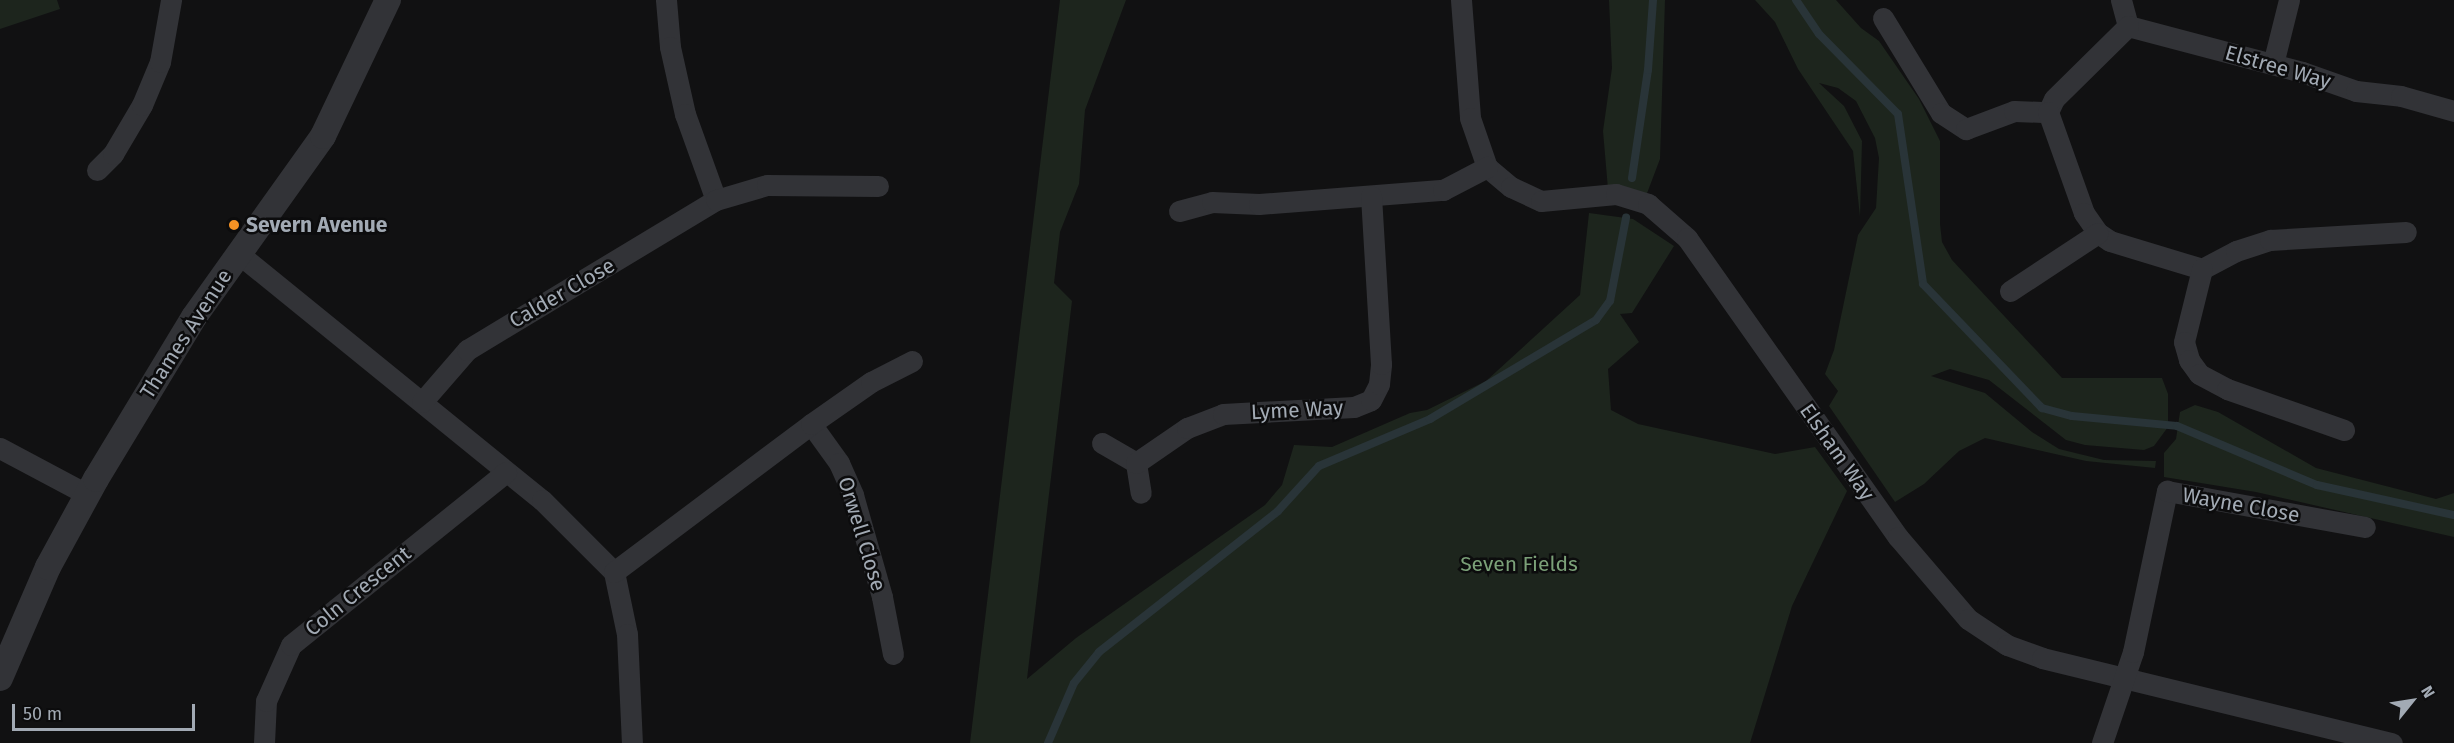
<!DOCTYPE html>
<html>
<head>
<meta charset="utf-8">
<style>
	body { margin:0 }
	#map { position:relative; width:2454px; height:743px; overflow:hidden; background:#111112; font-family:"Fira Sans",sans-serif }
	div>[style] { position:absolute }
	.green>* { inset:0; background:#1d251d }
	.stream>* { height:8px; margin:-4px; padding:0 4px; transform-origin:4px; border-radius:4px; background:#293438 }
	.minor>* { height:21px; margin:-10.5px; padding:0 10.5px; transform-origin:10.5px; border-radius:10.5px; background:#323337 }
	.tertiary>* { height:26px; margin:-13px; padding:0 13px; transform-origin:13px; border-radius:13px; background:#323337 }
	.dots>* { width:16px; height:16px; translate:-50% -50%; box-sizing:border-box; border:3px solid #0c0c0d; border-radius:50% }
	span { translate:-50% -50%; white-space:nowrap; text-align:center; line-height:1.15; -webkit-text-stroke:5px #0c0c0d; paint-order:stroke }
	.street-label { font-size:21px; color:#a2aab4 }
	.poi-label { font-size:21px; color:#a2aab4; font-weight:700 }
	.left { translate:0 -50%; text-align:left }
	.park-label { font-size:21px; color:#7ba078 }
	.north { position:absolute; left:2382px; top:671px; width:60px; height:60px; -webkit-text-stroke:4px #0c0c0d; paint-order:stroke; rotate:60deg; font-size:16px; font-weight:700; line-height:24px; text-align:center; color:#a2aab4 }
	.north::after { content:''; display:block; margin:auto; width:21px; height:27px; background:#a2aab4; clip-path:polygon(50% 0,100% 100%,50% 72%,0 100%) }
	.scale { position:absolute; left:12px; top:704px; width:183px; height:27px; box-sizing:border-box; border:3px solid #a2aab4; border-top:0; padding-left:8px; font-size:18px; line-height:21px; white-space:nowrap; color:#a2aab4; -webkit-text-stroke:4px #0c0c0d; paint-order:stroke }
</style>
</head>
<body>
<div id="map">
	<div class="green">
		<i style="clip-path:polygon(0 0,57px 0,60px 9px,0 29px)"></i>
		<i style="clip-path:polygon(1060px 0,1126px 0,1085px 110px,1079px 184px,1060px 232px,1054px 283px,1072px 301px,1027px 679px,1076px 638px,1265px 505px,1282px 485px,1294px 445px,1332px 447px,1410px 413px,1427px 410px,1486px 381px,1580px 295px,1589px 213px,1633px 219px,1674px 246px,1632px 313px,1620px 314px,1639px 342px,1608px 369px,1611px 410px,1638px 424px,1775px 454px,1815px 447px,1847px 491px,1792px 606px,1750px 743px,970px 743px)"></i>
		<i style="clip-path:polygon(1609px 0,1665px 0,1660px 159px,1646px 196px,1608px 189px,1603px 131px,1612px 68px)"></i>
		<i style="clip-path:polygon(1755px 0,1836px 0,1861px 28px,1879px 41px,1919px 99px,1940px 141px,1940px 224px,1942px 242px,1952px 260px,2062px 378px,2162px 378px,2168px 394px,2168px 427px,2154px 446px,2144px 450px,2085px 445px,2066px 440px,1989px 380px,1950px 369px,1931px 376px,1985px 393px,2032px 432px,2059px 449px,2104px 460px,2156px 461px,2155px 468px,2086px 461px,1985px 438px,1959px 451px,1924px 484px,1895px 502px,1829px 406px,1838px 391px,1825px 374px,1834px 350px,1858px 235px,1876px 208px,1879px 158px,1875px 138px,1856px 101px,1838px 88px,1819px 83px,1844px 106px,1862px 141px,1860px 217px,1853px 151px,1798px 69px,1775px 22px)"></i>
		<i style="clip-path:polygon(2195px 405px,2218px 412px,2316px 468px,2436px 499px,2454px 493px,2454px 537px,2256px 492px,2164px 477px,2164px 453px,2176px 439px,2180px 412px)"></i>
	</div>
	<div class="stream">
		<i style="left:1796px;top:0;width:41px;rotate:55.9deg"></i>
		<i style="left:1819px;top:34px;width:112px;rotate:45.4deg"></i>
		<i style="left:1898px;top:114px;width:172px;rotate:81.6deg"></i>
		<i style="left:1923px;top:284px;width:172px;rotate:46.2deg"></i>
		<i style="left:2042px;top:408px;width:31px;rotate:15deg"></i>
		<i style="left:2072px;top:416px;width:105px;rotate:5.4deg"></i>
		<i style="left:2177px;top:426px;width:152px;rotate:22.9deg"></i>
		<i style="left:2317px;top:485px;width:140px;rotate:12.4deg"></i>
		<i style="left:1632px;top:178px;width:109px;rotate:-81.6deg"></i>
		<i style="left:1648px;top:70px;width:70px;rotate:-85.9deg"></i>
		<i style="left:1048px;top:743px;width:65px;rotate:-66.6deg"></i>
		<i style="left:1074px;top:683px;width:40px;rotate:-51deg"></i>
		<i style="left:1099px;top:652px;width:228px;rotate:-38.2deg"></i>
		<i style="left:1278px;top:511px;width:61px;rotate:-47.7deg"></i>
		<i style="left:1319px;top:466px;width:121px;rotate:-22.9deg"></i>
		<i style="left:1430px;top:419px;width:193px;rotate:-30.8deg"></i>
		<i style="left:1596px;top:320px;width:24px;rotate:-54deg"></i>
		<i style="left:1610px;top:301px;width:85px;rotate:-79.1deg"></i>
	</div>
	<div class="minor">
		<i style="left:666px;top:0;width:47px;rotate:85.1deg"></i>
		<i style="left:670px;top:47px;width:69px;rotate:77.4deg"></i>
		<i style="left:685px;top:114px;width:91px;rotate:70.2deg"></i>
		<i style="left:1461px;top:0;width:118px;rotate:85.6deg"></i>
		<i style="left:1470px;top:118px;width:52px;rotate:70.9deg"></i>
		<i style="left:1487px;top:167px;width:31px;rotate:40deg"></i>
		<i style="left:1511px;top:187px;width:33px;rotate:25deg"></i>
		<i style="left:1541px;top:201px;width:75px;rotate:-5.3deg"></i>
		<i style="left:1616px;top:194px;width:34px;rotate:17deg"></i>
		<i style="left:1648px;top:204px;width:52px;rotate:41.1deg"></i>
		<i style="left:1687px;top:238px;width:366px;rotate:54.8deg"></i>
		<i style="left:1898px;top:537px;width:108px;rotate:49.5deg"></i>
		<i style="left:1968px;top:619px;width:47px;rotate:33.7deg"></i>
		<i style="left:2007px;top:645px;width:37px;rotate:20deg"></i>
		<i style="left:2042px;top:658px;width:360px;rotate:13.7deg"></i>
		<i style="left:2121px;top:0;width:27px;rotate:75deg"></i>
		<i style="left:2128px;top:26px;width:180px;rotate:14.8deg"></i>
		<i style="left:2302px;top:72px;width:57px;rotate:19.4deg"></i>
		<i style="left:2356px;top:91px;width:45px;rotate:6.3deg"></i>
		<i style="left:2401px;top:96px;width:55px;rotate:15.8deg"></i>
		<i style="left:1883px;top:18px;width:111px;rotate:58.6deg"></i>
		<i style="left:1941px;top:113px;width:30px;rotate:33deg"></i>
		<i style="left:1966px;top:129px;width:51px;rotate:-20.6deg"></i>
		<i style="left:2014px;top:111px;width:34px;rotate:2deg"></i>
		<i style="left:2048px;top:112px;width:14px;rotate:-65deg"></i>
		<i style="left:2054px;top:99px;width:104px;rotate:-44.6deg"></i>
		<i style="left:2273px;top:64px;width:66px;rotate:-76deg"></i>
		<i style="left:2048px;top:112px;width:107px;rotate:70.4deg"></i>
		<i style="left:2084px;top:213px;width:24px;rotate:55deg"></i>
		<i style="left:2098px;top:233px;width:14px;rotate:34deg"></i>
		<i style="left:2110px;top:241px;width:96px;rotate:16.9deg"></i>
		<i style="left:2202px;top:269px;width:38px;rotate:-28deg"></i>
		<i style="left:2236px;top:251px;width:36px;rotate:-18deg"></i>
		<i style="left:2270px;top:240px;width:136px;rotate:-3.4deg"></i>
		<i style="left:97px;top:170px;width:23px;rotate:-45deg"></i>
		<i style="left:113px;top:154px;width:57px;rotate:-59.4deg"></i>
		<i style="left:142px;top:105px;width:47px;rotate:-67.3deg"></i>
		<i style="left:160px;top:62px;width:63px;rotate:-79.9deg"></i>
		<i style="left:1179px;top:211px;width:34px;rotate:-15deg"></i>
		<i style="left:1212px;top:202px;width:47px;rotate:2.4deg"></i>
		<i style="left:1259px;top:204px;width:185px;rotate:-4.4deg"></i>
		<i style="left:1443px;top:190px;width:50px;rotate:-27.6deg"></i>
		<i style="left:239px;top:254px;width:390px;rotate:39.1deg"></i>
		<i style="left:542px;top:500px;width:102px;rotate:45deg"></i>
		<i style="left:614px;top:572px;width:63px;rotate:78.2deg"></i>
		<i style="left:627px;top:634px;width:109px;rotate:87.4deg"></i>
		<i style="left:2202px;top:269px;width:75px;rotate:103.9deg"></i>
		<i style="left:2184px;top:342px;width:19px;rotate:74deg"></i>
		<i style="left:2189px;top:360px;width:17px;rotate:54deg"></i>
		<i style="left:2199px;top:374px;width:32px;rotate:28deg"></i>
		<i style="left:2227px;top:389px;width:124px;rotate:19.3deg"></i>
		<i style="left:2010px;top:291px;width:105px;rotate:-33.4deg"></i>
		<i style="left:422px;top:402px;width:69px;rotate:-49.1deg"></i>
		<i style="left:467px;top:350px;width:291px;rotate:-31.1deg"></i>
		<i style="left:716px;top:200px;width:53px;rotate:-16.4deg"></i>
		<i style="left:767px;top:185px;width:111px;rotate:0.5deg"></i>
		<i style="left:811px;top:424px;width:48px;rotate:54.3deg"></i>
		<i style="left:839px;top:463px;width:35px;rotate:66deg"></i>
		<i style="left:853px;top:495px;width:106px;rotate:74.1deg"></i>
		<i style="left:882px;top:597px;width:58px;rotate:79.1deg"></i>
		<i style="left:1102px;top:443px;width:39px;rotate:30deg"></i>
		<i style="left:1136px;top:463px;width:30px;rotate:81deg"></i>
		<i style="left:0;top:448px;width:100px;rotate:28.1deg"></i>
		<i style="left:1136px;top:463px;width:62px;rotate:-34.5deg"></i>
		<i style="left:1187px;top:428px;width:39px;rotate:-21deg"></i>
		<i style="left:1223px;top:414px;width:131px;rotate:-3.1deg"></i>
		<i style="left:1354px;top:407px;width:18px;rotate:-22deg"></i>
		<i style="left:1371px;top:400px;width:18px;rotate:-63deg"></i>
		<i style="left:1379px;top:384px;width:20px;rotate:-84deg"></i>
		<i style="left:1381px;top:364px;width:168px;rotate:-93.4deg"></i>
		<i style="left:614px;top:572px;width:246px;rotate:-36.9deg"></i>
		<i style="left:811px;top:424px;width:73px;rotate:-35deg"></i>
		<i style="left:871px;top:382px;width:46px;rotate:-27.1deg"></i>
		<i style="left:264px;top:743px;width:42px;rotate:-87.3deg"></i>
		<i style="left:266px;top:701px;width:61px;rotate:-65.9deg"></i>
		<i style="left:291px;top:645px;width:276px;rotate:-38.8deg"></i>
		<i style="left:2102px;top:743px;width:96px;rotate:-71.2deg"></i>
		<i style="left:2133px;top:652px;width:165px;rotate:-78.1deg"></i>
		<i style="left:2167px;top:491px;width:201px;rotate:10.3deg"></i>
	</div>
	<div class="tertiary">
		<i style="left:0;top:678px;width:121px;rotate:-66.6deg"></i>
		<i style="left:48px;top:567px;width:100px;rotate:-61.4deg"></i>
		<i style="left:96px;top:479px;width:189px;rotate:-58.8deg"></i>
		<i style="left:194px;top:317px;width:222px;rotate:-54.5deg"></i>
		<i style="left:323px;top:136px;width:151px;rotate:-64.5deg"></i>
	</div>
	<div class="dots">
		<i style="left:234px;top:225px;background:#f79324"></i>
	</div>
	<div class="street-label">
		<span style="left:2278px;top:67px;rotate:16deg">Elstree Way</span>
		<span style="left:562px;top:293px;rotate:-30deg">Calder Close</span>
		<span style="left:186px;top:334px;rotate:-57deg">Thames Avenue</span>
		<span style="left:1297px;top:410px;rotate:-3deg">Lyme Way</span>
		<span style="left:1837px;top:452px;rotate:55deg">Elsham Way</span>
		<span style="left:2241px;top:505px;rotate:10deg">Wayne Close</span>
		<span style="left:862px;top:534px;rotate:73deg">Orwell Close</span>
		<span style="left:358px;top:591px;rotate:-39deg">Coln Crescent</span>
	</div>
	<div class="poi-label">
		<span class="left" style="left:246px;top:225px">Severn Avenue</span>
	</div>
	<div class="park-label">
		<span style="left:1519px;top:564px">Seven Fields</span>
	</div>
	<div class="north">N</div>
	<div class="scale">50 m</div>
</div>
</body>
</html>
